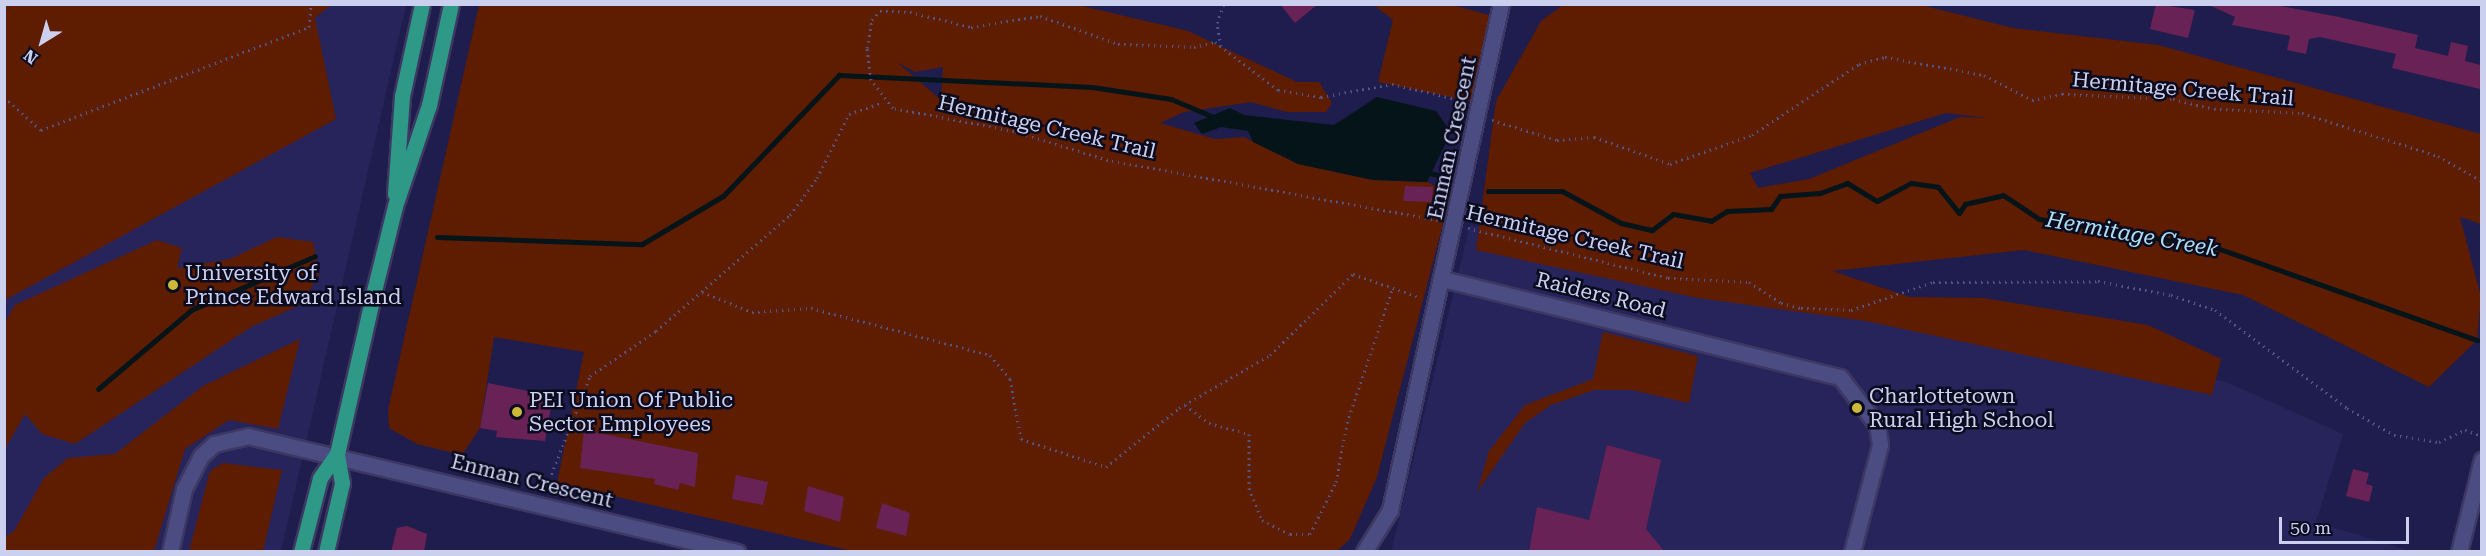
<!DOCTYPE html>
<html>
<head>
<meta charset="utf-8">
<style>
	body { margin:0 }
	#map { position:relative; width:2486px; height:556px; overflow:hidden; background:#1f1d4d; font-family:"Roboto Serif",serif }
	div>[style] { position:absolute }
	.built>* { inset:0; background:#27245c }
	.green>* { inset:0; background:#5e1c00 }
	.water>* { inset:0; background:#051419 }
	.stream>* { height:5px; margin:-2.5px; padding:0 2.5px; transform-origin:2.5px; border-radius:2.5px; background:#051419 }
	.building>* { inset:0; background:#692255 }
	.path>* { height:3px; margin-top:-1.5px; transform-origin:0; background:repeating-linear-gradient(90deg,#54547e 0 1.5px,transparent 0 6px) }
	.roads { filter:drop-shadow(2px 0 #3d3862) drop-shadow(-2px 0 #3d3862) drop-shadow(0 2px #3d3862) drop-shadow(0 -2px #3d3862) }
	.street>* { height:15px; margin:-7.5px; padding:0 7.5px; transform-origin:7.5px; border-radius:7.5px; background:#4b4c82 }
	.secondary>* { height:15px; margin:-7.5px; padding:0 7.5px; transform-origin:7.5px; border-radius:7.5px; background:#4b4c82 }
	.primary>* { height:15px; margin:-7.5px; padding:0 7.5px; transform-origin:7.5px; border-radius:7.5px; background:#2e9987 }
	.dots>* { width:16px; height:16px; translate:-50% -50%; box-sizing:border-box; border:3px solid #0b0b20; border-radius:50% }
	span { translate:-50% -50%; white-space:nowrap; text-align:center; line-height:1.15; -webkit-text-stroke:5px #0b0b20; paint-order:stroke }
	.street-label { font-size:21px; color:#ccd0ef }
	.poi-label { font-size:21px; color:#ccd0ef }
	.left { translate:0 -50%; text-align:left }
	.water-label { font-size:22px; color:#ace1f3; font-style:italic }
	.frame { position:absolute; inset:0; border:6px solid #ccd0ef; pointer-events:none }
	.north { position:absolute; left:12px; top:12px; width:60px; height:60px; -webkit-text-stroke:4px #0b0b20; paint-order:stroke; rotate:217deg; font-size:16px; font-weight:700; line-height:24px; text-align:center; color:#ccd0ef }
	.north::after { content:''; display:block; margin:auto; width:21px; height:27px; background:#ccd0ef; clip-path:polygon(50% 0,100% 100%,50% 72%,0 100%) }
	.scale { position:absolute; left:2279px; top:517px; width:130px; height:27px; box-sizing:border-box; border:3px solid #ccd0ef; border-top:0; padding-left:8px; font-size:18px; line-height:21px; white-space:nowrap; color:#ccd0ef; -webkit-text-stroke:4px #0b0b20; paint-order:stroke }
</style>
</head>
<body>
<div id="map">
	<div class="built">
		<i style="clip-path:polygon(4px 5px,406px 5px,281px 551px,5px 551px)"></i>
		<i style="clip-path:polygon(1470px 225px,1808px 297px,1852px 299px,2226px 382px,2343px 434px,2316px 522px,2413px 552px,1391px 552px)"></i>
	</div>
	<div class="green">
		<i style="clip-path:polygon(4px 5px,331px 5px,315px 18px,336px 119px,5px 300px)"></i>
		<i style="clip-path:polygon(evenodd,479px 5px,1078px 5px,1188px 31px,1297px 82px,1319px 82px,1332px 103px,1326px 112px,1287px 112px,1251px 102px,1184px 112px,1160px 123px,1215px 139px,1244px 137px,1298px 164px,1373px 180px,1427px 182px,1451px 193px,1377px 477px,1350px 539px,1337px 551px,852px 551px,557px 483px,584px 352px,494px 337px,480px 428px,462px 455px,417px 444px,389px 428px,388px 410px,479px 5px,897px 62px,915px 72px,943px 67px,941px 100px,897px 62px)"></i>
		<i style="clip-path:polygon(1374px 5px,1452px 5px,1489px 15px,1474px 102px,1378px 82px,1393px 20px)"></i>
		<i style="clip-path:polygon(evenodd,1563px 5px,1921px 5px,2013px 28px,2158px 45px,2481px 134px,2481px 224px,2460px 217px,2481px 297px,2477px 340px,2429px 387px,2243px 295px,2024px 250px,1832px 271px,1910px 297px,1983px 298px,2148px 325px,2221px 359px,2212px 395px,1866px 321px,1698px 298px,1476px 250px,1496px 101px,1541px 21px,1563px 5px,1946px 113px,1988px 118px,1960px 117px,1809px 179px,1758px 188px,1750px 173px,1946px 113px)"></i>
		<i style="clip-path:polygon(277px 237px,313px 242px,319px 274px,302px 304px,251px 327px,75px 444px,42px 434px,25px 414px,5px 449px,5px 322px,15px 305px,157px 240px,182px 248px,177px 268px,230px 259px)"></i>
		<i style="clip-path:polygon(1603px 332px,1698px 356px,1689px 403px,1632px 390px,1594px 390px,1551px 405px,1525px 423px,1477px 492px,1489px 451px,1525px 405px,1593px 379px)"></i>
		<i style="clip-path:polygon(300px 339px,278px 429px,229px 420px,185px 449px,154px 551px,5px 551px,5px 537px,14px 531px,44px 478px,68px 458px,115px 454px,203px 386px)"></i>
		<i style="clip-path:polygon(223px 463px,282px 470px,263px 551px,189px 551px,210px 471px)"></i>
	</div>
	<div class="water">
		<i style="clip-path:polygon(1377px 97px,1436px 111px,1451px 132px,1427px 182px,1373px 180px,1298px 164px,1253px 142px,1248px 131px,1221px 127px,1202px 134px,1194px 123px,1230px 108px,1244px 115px,1334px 125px)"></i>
	</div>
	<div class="stream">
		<i style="left:1426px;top:172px;width:21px;rotate:14deg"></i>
		<i style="left:1488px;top:191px;width:74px"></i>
		<i style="left:1562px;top:191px;width:67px;rotate:28.5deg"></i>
		<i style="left:1621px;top:223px;width:32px;rotate:13deg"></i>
		<i style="left:1652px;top:230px;width:26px;rotate:-37deg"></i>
		<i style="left:1673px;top:214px;width:39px;rotate:10deg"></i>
		<i style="left:1711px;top:221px;width:19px;rotate:-32deg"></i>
		<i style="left:1727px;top:211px;width:44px;rotate:-2.6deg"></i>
		<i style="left:1771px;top:209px;width:16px;rotate:-55deg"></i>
		<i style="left:1780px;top:196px;width:40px;rotate:-4.3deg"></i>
		<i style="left:1820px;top:193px;width:29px;rotate:-20deg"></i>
		<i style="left:1847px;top:183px;width:35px;rotate:31deg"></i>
		<i style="left:1877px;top:201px;width:38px;rotate:-28deg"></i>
		<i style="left:1911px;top:183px;width:27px;rotate:8deg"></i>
		<i style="left:1938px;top:187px;width:33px;rotate:51deg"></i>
		<i style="left:1959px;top:213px;width:11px;rotate:-56deg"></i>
		<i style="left:1965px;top:204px;width:39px;rotate:-13deg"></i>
		<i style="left:2003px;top:195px;width:43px;rotate:33.7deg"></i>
		<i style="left:2039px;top:219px;width:180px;rotate:9.3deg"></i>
		<i style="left:2217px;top:248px;width:276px;rotate:19.5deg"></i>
		<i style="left:437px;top:237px;width:205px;rotate:2deg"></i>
		<i style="left:642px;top:244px;width:94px;rotate:-30.7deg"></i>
		<i style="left:723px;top:196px;width:168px;rotate:-46.2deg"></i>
		<i style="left:839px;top:75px;width:253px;rotate:2.7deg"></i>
		<i style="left:1092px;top:87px;width:80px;rotate:8.6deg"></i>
		<i style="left:1171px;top:99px;width:43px;rotate:23deg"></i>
		<i style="left:98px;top:389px;width:122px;rotate:-40.3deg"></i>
		<i style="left:191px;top:310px;width:135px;rotate:-23.5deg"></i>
	</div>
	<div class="building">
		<i style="clip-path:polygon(1280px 4px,1318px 4px,1295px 23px)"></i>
		<i style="clip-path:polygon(2156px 4px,2195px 10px,2188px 38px,2150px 29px)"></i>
		<i style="clip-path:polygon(2207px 4px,2270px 4px,2339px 17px,2418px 35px,2415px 48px,2448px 56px,2451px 42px,2468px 46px,2465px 61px,2481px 65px,2480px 89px,2392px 68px,2396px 54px,2320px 37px,2309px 39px,2306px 54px,2287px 50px,2290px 36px,2232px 25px,2235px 17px)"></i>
		<i style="clip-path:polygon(1405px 186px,1433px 187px,1432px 202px,1403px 201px)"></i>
		<i style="clip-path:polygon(488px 383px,553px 396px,545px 441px,496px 437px,497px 431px,480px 428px)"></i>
		<i style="clip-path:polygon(584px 430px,698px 453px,695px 487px,680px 483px,678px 490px,654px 484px,655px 479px,580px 468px)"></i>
		<i style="clip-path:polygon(1607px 445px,1661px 460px,1646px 529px,1665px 552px,1529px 552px,1537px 507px,1589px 520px)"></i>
		<i style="clip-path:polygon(2353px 469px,2369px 473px,2366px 484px,2373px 486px,2369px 502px,2346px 496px)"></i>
		<i style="clip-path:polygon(736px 475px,768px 482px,763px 505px,732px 499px)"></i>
		<i style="clip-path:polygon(808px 486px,844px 497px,840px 522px,804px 511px)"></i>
		<i style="clip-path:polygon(882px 503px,910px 513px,906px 536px,876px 528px)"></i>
		<i style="clip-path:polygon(407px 526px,427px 534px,424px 552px,391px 552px,397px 528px)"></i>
	</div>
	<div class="path">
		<i style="left:1221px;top:46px;width:23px;rotate:-100deg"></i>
		<i style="left:1217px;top:23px;width:20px;rotate:-70deg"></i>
		<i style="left:4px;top:97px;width:50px;rotate:41.7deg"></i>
		<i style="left:41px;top:130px;width:287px;rotate:-21deg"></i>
		<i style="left:309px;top:27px;width:23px;rotate:-85deg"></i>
		<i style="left:1492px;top:120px;width:68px;rotate:17.1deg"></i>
		<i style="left:1557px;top:140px;width:37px;rotate:-5deg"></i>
		<i style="left:1594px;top:137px;width:81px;rotate:19.6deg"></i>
		<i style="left:1670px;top:164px;width:87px;rotate:-19.5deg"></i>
		<i style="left:1752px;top:135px;width:128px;rotate:-33.6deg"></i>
		<i style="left:1859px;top:64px;width:27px;rotate:-15deg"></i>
		<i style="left:1885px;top:57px;width:101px;rotate:10.3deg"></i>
		<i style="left:1984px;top:75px;width:54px;rotate:27.5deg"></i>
		<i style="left:2032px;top:100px;width:31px;rotate:-11deg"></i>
		<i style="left:2062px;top:94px;width:111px;rotate:2.6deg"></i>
		<i style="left:2173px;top:99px;width:42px;rotate:13.7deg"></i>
		<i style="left:2214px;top:109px;width:88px;rotate:2.6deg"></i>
		<i style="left:2302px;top:113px;width:143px;rotate:17.5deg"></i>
		<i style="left:2438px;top:156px;width:51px;rotate:29.6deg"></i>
		<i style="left:1438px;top:220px;width:335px;rotate:-169.7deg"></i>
		<i style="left:1108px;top:160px;width:98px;rotate:-162.9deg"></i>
		<i style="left:1014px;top:131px;width:123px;rotate:-169.2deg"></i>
		<i style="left:893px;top:108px;width:36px;rotate:-128deg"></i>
		<i style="left:871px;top:80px;width:32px;rotate:-97deg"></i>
		<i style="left:867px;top:48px;width:28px;rotate:-80deg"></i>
		<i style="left:872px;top:20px;width:12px;rotate:-48deg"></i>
		<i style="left:880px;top:11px;width:30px;rotate:2deg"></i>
		<i style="left:910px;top:12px;width:63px;rotate:13.8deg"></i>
		<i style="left:971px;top:27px;width:70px;rotate:-9.1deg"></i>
		<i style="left:1040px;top:16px;width:83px;rotate:19.7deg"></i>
		<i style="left:1118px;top:44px;width:76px;rotate:2.3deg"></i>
		<i style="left:1194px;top:47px;width:22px;rotate:-13deg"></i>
		<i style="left:1215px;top:42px;width:79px;rotate:37.3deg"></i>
		<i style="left:1278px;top:90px;width:44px;rotate:9.2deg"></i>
		<i style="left:1321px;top:97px;width:72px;rotate:-10.4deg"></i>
		<i style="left:1392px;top:84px;width:75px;rotate:13.1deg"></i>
		<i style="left:1468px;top:228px;width:206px;rotate:14deg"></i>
		<i style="left:1668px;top:278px;width:81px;rotate:2.8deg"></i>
		<i style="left:1749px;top:282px;width:38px;rotate:33deg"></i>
		<i style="left:1781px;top:303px;width:21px;rotate:14deg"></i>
		<i style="left:1801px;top:308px;width:50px;rotate:2.3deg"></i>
		<i style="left:1851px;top:310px;width:87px;rotate:-18.9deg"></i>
		<i style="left:1933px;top:282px;width:165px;rotate:-0.3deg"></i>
		<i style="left:2098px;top:281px;width:74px;rotate:10.9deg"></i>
		<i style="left:2171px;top:295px;width:46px;rotate:18.8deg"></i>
		<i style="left:2215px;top:310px;width:164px;rotate:36.6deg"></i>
		<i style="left:2347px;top:408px;width:54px;rotate:29.9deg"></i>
		<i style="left:2394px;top:435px;width:46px;rotate:8.8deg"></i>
		<i style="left:2439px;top:442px;width:29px;rotate:-25deg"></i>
		<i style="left:2465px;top:430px;width:18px;rotate:19deg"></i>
		<i style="left:702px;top:292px;width:54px;rotate:21.8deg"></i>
		<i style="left:752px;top:312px;width:59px;rotate:-3.9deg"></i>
		<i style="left:811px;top:308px;width:185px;rotate:14.7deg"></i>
		<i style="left:990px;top:355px;width:31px;rotate:50deg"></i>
		<i style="left:1010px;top:379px;width:61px;rotate:79.6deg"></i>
		<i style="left:1021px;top:439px;width:89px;rotate:18.2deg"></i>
		<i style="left:1106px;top:467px;width:94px;rotate:-38.9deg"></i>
		<i style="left:1179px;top:408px;width:105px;rotate:-30.2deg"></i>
		<i style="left:1270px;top:355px;width:116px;rotate:-44.3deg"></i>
		<i style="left:1353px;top:274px;width:72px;rotate:19.4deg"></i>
		<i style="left:1185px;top:405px;width:30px;rotate:37deg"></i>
		<i style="left:1209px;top:423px;width:41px;rotate:15.4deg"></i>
		<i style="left:1249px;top:434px;width:54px;rotate:90deg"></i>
		<i style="left:1249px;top:488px;width:35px;rotate:68deg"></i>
		<i style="left:1262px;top:520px;width:31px;rotate:27deg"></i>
		<i style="left:1290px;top:534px;width:20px"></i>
		<i style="left:1310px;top:534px;width:58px;rotate:-63.4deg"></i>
		<i style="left:1336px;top:482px;width:60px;rotate:-79.4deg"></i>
		<i style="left:1347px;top:423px;width:140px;rotate:-71.3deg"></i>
		<i style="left:545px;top:491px;width:123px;rotate:-68.6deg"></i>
		<i style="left:590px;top:376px;width:80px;rotate:-34.3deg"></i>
		<i style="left:656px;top:331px;width:177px;rotate:-40.9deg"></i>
		<i style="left:790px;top:215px;width:46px;rotate:-53.9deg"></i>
		<i style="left:817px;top:178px;width:72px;rotate:-63.4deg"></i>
		<i style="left:849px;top:114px;width:36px;rotate:-19deg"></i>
	</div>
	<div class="roads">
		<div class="street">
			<i style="left:1443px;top:279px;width:409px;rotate:13.9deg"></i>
			<i style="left:1840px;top:377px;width:61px;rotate:52.4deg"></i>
			<i style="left:1877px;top:425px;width:20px;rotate:81deg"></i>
			<i style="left:1880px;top:445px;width:111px;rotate:104.7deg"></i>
			<i style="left:170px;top:552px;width:65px;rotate:-77.5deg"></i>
			<i style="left:184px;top:489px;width:37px;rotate:-63deg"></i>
			<i style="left:201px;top:456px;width:18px;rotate:-43deg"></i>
			<i style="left:214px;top:444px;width:35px;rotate:-13deg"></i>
			<i style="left:248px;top:436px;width:503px;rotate:13.34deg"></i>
			<i style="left:1364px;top:552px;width:49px;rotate:-58.2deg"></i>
			<i style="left:1390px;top:510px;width:518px;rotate:-77.63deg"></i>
		</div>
		<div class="secondary">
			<i style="left:2459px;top:552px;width:95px;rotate:-76deg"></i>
		</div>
		<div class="primary">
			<i style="left:395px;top:194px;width:98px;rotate:-85.9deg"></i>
			<i style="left:402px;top:96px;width:94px;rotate:-77.7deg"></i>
			<i style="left:301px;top:552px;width:76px;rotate:-75.6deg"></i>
			<i style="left:320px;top:478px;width:29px;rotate:-55deg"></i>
			<i style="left:326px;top:552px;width:71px;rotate:-76.9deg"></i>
			<i style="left:342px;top:483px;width:29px;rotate:-100deg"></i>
			<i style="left:337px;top:454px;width:163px;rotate:-77.2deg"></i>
			<i style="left:373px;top:295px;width:92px;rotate:-76.1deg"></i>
			<i style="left:395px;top:206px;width:107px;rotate:-71.4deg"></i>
			<i style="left:429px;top:105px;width:103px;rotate:-77.7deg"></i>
		</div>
	</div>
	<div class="dots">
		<i style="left:173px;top:285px;background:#ccb939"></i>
		<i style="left:1857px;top:408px;background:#ccb939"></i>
		<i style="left:517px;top:412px;background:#ccb939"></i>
	</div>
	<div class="street-label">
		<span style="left:2183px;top:89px;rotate:5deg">Hermitage Creek Trail</span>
		<span style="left:1047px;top:127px;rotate:13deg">Hermitage Creek Trail</span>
		<span style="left:1452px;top:138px;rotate:-78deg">Enman Crescent</span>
		<span style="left:1575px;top:237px;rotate:13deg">Hermitage Creek Trail</span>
		<span style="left:1601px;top:295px;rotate:14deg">Raiders Road</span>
		<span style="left:532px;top:481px;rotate:14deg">Enman Crescent</span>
	</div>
	<div class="poi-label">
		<span class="left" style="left:185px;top:285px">University of<br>Prince Edward Island</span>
		<span class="left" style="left:1869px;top:408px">Charlottetown<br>Rural High School</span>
		<span class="left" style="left:529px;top:412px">PEI Union Of Public<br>Sector Employees</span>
	</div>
	<div class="water-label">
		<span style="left:2132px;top:234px;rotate:10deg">Hermitage Creek</span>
	</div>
	<div class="frame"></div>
	<div class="north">N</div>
	<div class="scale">50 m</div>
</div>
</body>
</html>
